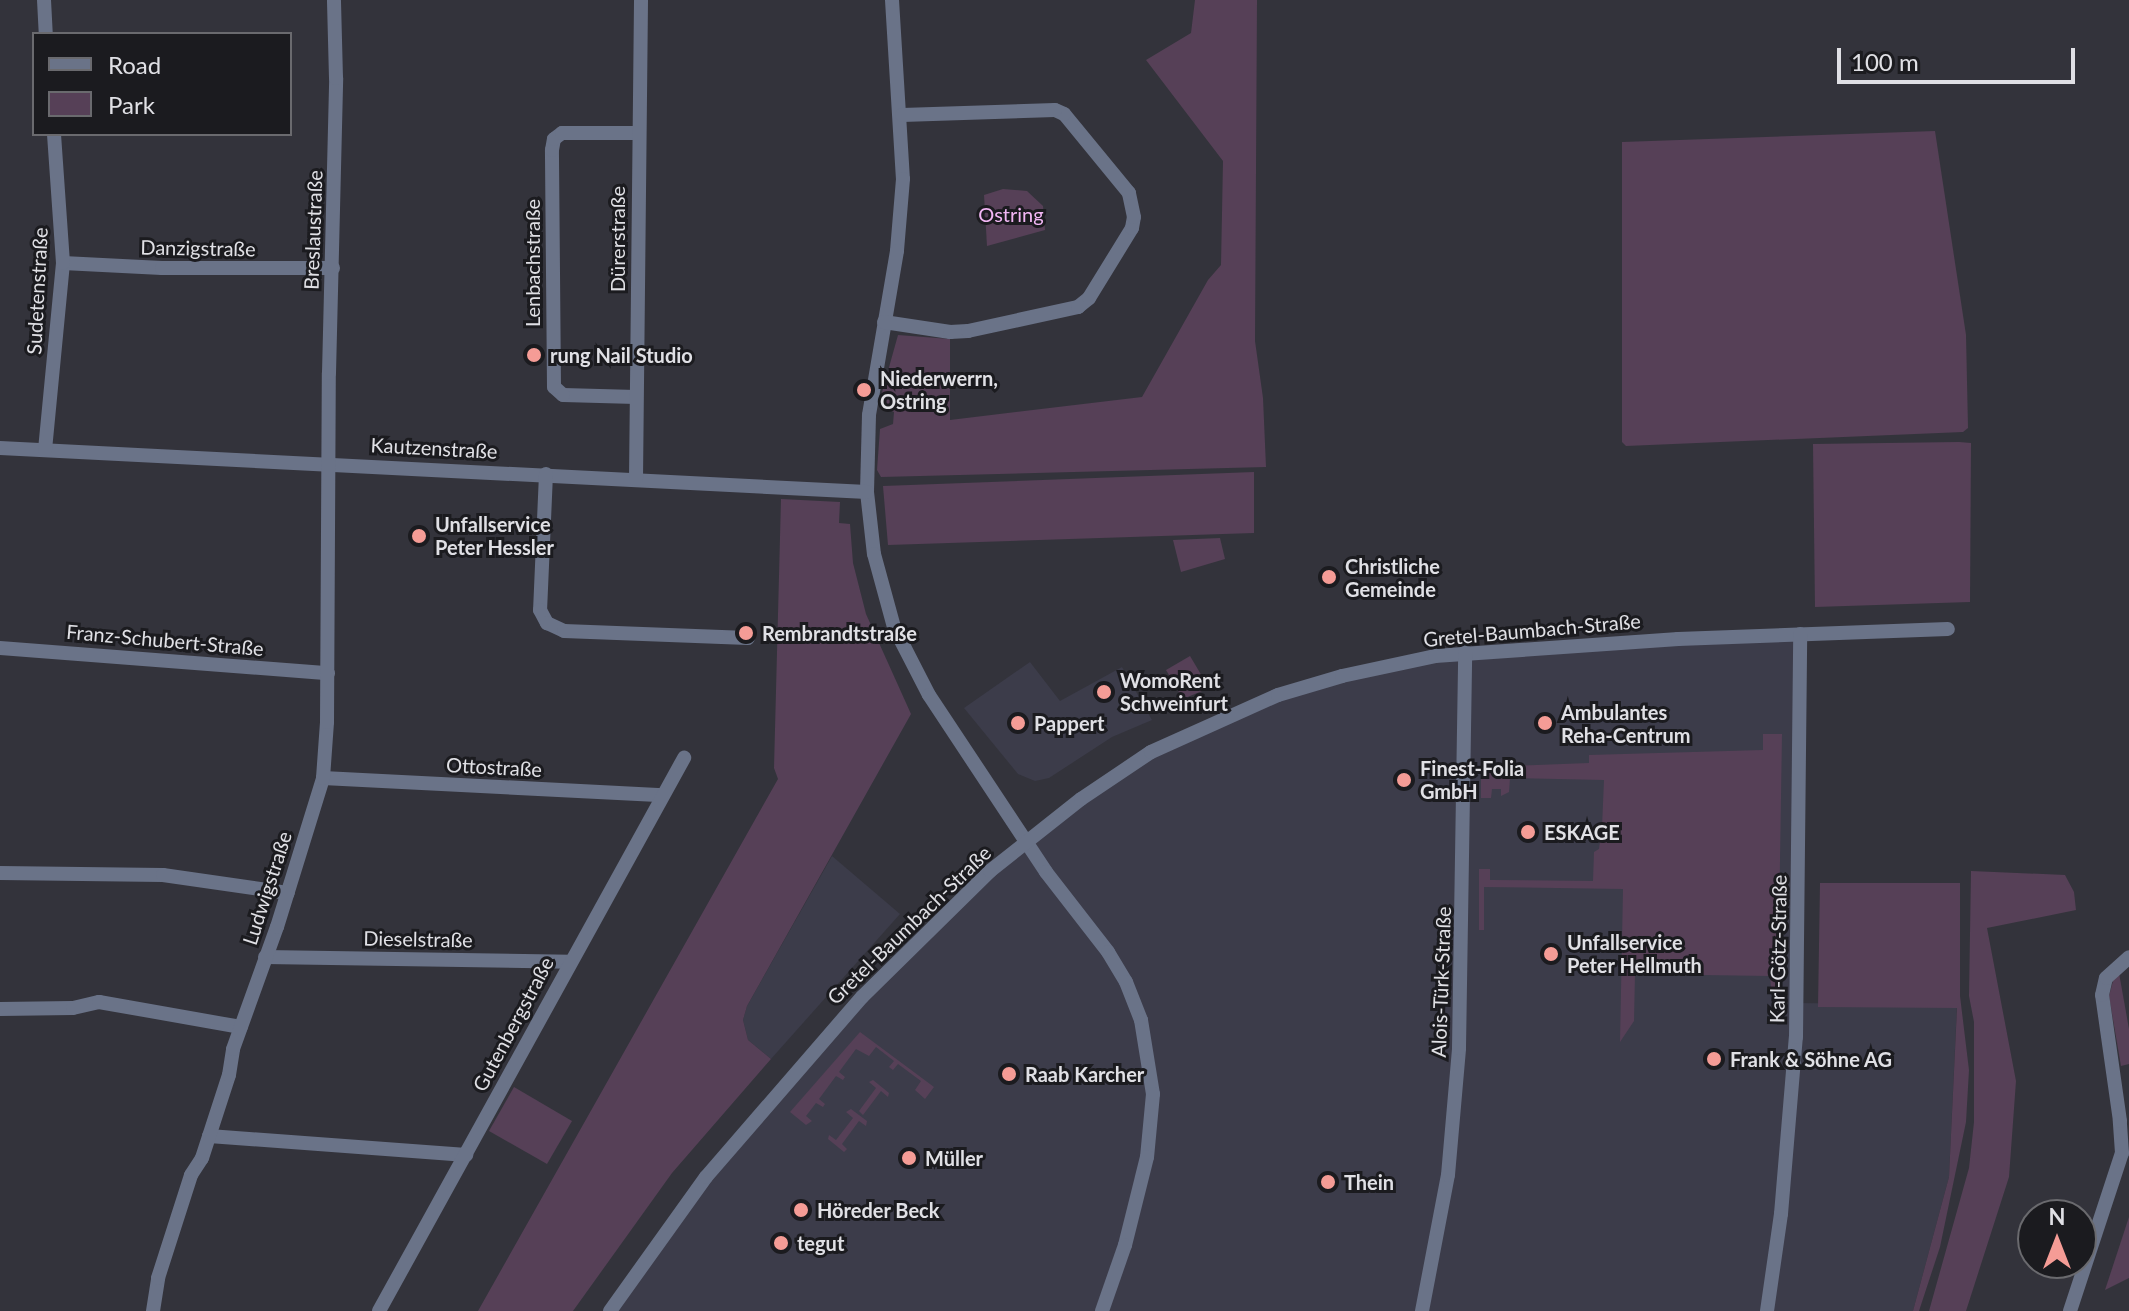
<!DOCTYPE html>
<html>
<head>
<meta charset="utf-8">
<style>
	body { margin:0 }
	#map { position:relative; width:2129px; height:1311px; overflow:hidden; background:#33333b; font-family:Lato,sans-serif }
	div>[style] { position:absolute }
	.built>* { inset:0; background:#3c3c4a }
	.green>* { inset:0; background:#564057 }
	.street>* { height:14px; margin:-7px; padding:0 7px; transform-origin:7px; border-radius:7px; background:#6a7388 }
	.dots>* { width:22px; height:22px; translate:-50% -50%; box-sizing:border-box; border:4px solid #1b1b1f; border-radius:50% }
	span { translate:-50% -50%; white-space:nowrap; text-align:center; line-height:1.15; -webkit-text-stroke:6px #1b1b1f; paint-order:stroke }
	.park-label { font-size:20px; color:#f1b6f4 }
	.street-label { font-size:20px; color:#e0e0e5 }
	.poi-label { font-size:20px; color:#e0e0e5; font-weight:700 }
	.left { translate:0 -50%; text-align:left }
	.legend { position:absolute; left:32px; top:32px; width:260px; height:104px; box-sizing:border-box; background:#1b1b1f; border:2px solid #6a6a6e; margin:0; padding:10px 14px; list-style:none; font-size:24px; color:#e0e0e5 }
	.legend li { display:flex; align-items:center; gap:16px; height:40px }
	.legend b { width:40px; border:2px solid #6a6a6e }
	.north { position:absolute; left:2017px; top:1199px; width:80px; height:80px; box-sizing:border-box; background:#1b1b1f; border:2px solid #6a6a6e; border-radius:50%; rotate:0deg; font-size:22px; font-weight:700; line-height:32px; text-align:center; color:#e0e0e5 }
	.north::after { content:''; display:block; margin:auto; width:28px; height:36px; background:#f59c96; clip-path:polygon(50% 0,100% 100%,50% 72%,0 100%) }
	.scale { position:absolute; left:1837px; top:48px; width:238px; height:36px; box-sizing:border-box; border:4px solid #e0e0e5; border-top:0; padding-left:10px; font-size:24px; line-height:28px; white-space:nowrap; color:#e0e0e5; -webkit-text-stroke:6px #1b1b1f; paint-order:stroke }
</style>
</head>
<body>
<div id="map">
	<div class="built">
		<i style="clip-path:polygon(1800px 634px,1796px 1003px,1957px 1005px,1949px 1177px,1913px 1311px,612px 1311px,708px 1178px,936px 923px,1113px 776px,1279px 696px,1435px 657px)"></i>
		<i style="clip-path:polygon(1030px 662px,1060px 701px,1122px 667px,1152px 720px,1112px 737px,1049px 778px,1035px 781px,1018px 774px,964px 708px)"></i>
		<i style="clip-path:polygon(832px 856px,900px 914px,771px 1059px,748px 1040px,743px 1020px,747px 1006px)"></i>
	</div>
	<div class="green">
		<i style="clip-path:polygon(1195px 0,1257px 0,1255px 341px,1263px 398px,1266px 467px,881px 477px,877px 470px,880px 429px,893px 424px,894px 412px,881px 407px,881px 396px,898px 335px,950px 339px,950px 420px,1142px 397px,1208px 280px,1221px 265px,1223px 161px,1146px 60px,1191px 33px)"></i>
		<i style="clip-path:polygon(1935px 131px,1966px 335px,1968px 428px,1963px 432px,1626px 446px,1622px 442px,1622px 142px)"></i>
		<i style="clip-path:polygon(1003px 189px,1027px 191px,1043px 206px,1045px 230px,987px 246px,984px 195px)"></i>
		<i style="clip-path:polygon(1959px 442px,1971px 443px,1970px 602px,1815px 607px,1813px 444px)"></i>
		<i style="clip-path:polygon(1254px 472px,1254px 533px,888px 545px,883px 486px)"></i>
		<i style="clip-path:polygon(781px 499px,840px 502px,839px 523px,850px 524px,853px 563px,866px 614px,911px 714px,747px 1006px,743px 1020px,748px 1040px,771px 1059px,672px 1173px,573px 1311px,478px 1311px,778px 779px,774px 768px)"></i>
		<i style="clip-path:polygon(1220px 538px,1225px 559px,1181px 572px,1173px 540px)"></i>
		<i style="clip-path:polygon(1190px 656px,1209px 688px,1183px 699px,1166px 670px)"></i>
		<i style="clip-path:polygon(1763px 734px,1782px 734px,1778px 987px,1771px 987px,1770px 976px,1635px 974px,1634px 1021px,1620px 1042px,1623px 889px,1484px 887px,1484px 930px,1479px 930px,1479px 869px,1490px 869px,1490px 880px,1593px 881px,1594px 852px,1599px 849px,1602px 827px,1604px 780px,1510px 778px,1509px 792px,1501px 796px,1501px 789px,1492px 789px,1491px 798px,1481px 798px,1481px 767px,1589px 763px,1589px 755px,1763px 750px)"></i>
		<i style="clip-path:polygon(1971px 871px,2065px 875px,2074px 892px,2076px 910px,1987px 928px,2016px 1081px,2009px 1177px,1966px 1311px,1929px 1311px,1969px 1168px,1974px 1122px,1974px 1022px,1969px 996px)"></i>
		<i style="clip-path:polygon(1820px 883px,1960px 883px,1960px 996px,1969px 1070px,1966px 1122px,1940px 1247px,1919px 1311px,1913px 1311px,1949px 1177px,1957px 1008px,1818px 1007px)"></i>
		<i style="clip-path:polygon(2119px 973px,2129px 1029px,2129px 1064px,2121px 1066px,2109px 996px,2113px 981px)"></i>
		<i style="clip-path:polygon(860px 1032px,934px 1087px,925px 1099px,915px 1090px,921px 1081px,898px 1064px,893px 1070px,889px 1067px,894px 1061px,876px 1047px,869px 1056px,856px 1049px,839px 1072px,845px 1077px,843px 1080px,836px 1076px,819px 1099px,825px 1104px,823px 1107px,816px 1103px,806px 1116px,812px 1121px,806px 1125px,790px 1112px)"></i>
		<i style="clip-path:polygon(873px 1080px,889px 1093px,888px 1097px,881px 1091px,863px 1115px,859px 1111px,876px 1088px,869px 1082px)"></i>
		<i style="clip-path:polygon(514px 1087px,572px 1121px,547px 1164px,489px 1131px)"></i>
		<i style="clip-path:polygon(851px 1109px,867px 1121px,866px 1126px,859px 1121px,842px 1144px,847px 1149px,844px 1152px,828px 1139px,829px 1135px,836px 1140px,853px 1118px,846px 1112px)"></i>
		<i style="clip-path:polygon(2129px 1217px,2129px 1278px,2105px 1290px)"></i>
	</div>
	<div class="street">
		<i style="left:44px;top:0;width:34px;rotate:87deg"></i>
		<i style="left:892px;top:0;width:179px;rotate:86.5deg"></i>
		<i style="left:903px;top:179px;width:72px;rotate:94.8deg"></i>
		<i style="left:897px;top:251px;width:166px;rotate:99.7deg"></i>
		<i style="left:869px;top:415px;width:77px;rotate:91.5deg"></i>
		<i style="left:867px;top:492px;width:62px;rotate:83.6deg"></i>
		<i style="left:874px;top:554px;width:76px;rotate:74.7deg"></i>
		<i style="left:894px;top:627px;width:76px;rotate:62.8deg"></i>
		<i style="left:929px;top:695px;width:212px;rotate:56.5deg"></i>
		<i style="left:1046px;top:872px;width:101px;rotate:52.2deg"></i>
		<i style="left:1108px;top:952px;width:35px;rotate:59deg"></i>
		<i style="left:1126px;top:982px;width:41px;rotate:68.5deg"></i>
		<i style="left:1141px;top:1020px;width:75px;rotate:80.8deg"></i>
		<i style="left:1153px;top:1094px;width:63px;rotate:95.4deg"></i>
		<i style="left:1147px;top:1157px;width:91px;rotate:104deg"></i>
		<i style="left:1125px;top:1245px;width:70px;rotate:109.2deg"></i>
		<i style="left:63px;top:263px;width:99px;rotate:2.9deg"></i>
		<i style="left:162px;top:268px;width:171px"></i>
		<i style="left:884px;top:322px;width:67px;rotate:8.6deg"></i>
		<i style="left:950px;top:332px;width:18px;rotate:-3deg"></i>
		<i style="left:968px;top:331px;width:113px;rotate:-12.3deg"></i>
		<i style="left:1078px;top:307px;width:14px;rotate:-39deg"></i>
		<i style="left:1089px;top:298px;width:82px;rotate:-58.4deg"></i>
		<i style="left:1132px;top:228px;width:11px;rotate:-80deg"></i>
		<i style="left:1134px;top:217px;width:25px;rotate:-102deg"></i>
		<i style="left:1129px;top:193px;width:102px;rotate:-129.4deg"></i>
		<i style="left:1064px;top:114px;width:10px;rotate:-156deg"></i>
		<i style="left:1055px;top:110px;width:153px;rotate:178.1deg"></i>
		<i style="left:636px;top:397px;width:73px;rotate:-178.4deg"></i>
		<i style="left:563px;top:395px;width:12px;rotate:-138deg"></i>
		<i style="left:554px;top:387px;width:237px;rotate:-90.5deg"></i>
		<i style="left:552px;top:150px;width:11px;rotate:-80deg"></i>
		<i style="left:554px;top:139px;width:10px;rotate:-37deg"></i>
		<i style="left:562px;top:133px;width:76px"></i>
		<i style="left:0;top:448px;width:868px;rotate:2.91deg"></i>
		<i style="left:45px;top:450px;width:188px;rotate:-84.5deg"></i>
		<i style="left:63px;top:263px;width:129px;rotate:-94deg"></i>
		<i style="left:546px;top:474px;width:136px;rotate:92.5deg"></i>
		<i style="left:540px;top:610px;width:15px;rotate:62deg"></i>
		<i style="left:547px;top:623px;width:19px;rotate:25deg"></i>
		<i style="left:564px;top:631px;width:184px;rotate:2.2deg"></i>
		<i style="left:636px;top:479px;width:479px;rotate:-89.4deg"></i>
		<i style="left:0;top:648px;width:329px;rotate:4.4deg"></i>
		<i style="left:323px;top:778px;width:340px;rotate:2.9deg"></i>
		<i style="left:0;top:873px;width:163px;rotate:0.7deg"></i>
		<i style="left:163px;top:875px;width:126px;rotate:8.2deg"></i>
		<i style="left:265px;top:957px;width:305px;rotate:0.9deg"></i>
		<i style="left:0;top:1009px;width:73px;rotate:-0.8deg"></i>
		<i style="left:73px;top:1008px;width:27px;rotate:-13deg"></i>
		<i style="left:99px;top:1002px;width:144px;rotate:10deg"></i>
		<i style="left:209px;top:1136px;width:258px;rotate:4.2deg"></i>
		<i style="left:153px;top:1311px;width:33px;rotate:-81deg"></i>
		<i style="left:158px;top:1278px;width:108px;rotate:-72.2deg"></i>
		<i style="left:191px;top:1175px;width:20px;rotate:-57deg"></i>
		<i style="left:202px;top:1158px;width:87px;rotate:-72deg"></i>
		<i style="left:229px;top:1075px;width:26px;rotate:-81deg"></i>
		<i style="left:233px;top:1049px;width:130px;rotate:-70.2deg"></i>
		<i style="left:277px;top:927px;width:156px;rotate:-72.8deg"></i>
		<i style="left:323px;top:778px;width:56px;rotate:-85.9deg"></i>
		<i style="left:327px;top:722px;width:349px;rotate:-89.7deg"></i>
		<i style="left:329px;top:373px;width:295px;rotate:-88.6deg"></i>
		<i style="left:336px;top:78px;width:78px;rotate:-91.5deg"></i>
		<i style="left:379px;top:1311px;width:632px;rotate:-61.12deg"></i>
		<i style="left:610px;top:1311px;width:165px;rotate:-54.4deg"></i>
		<i style="left:706px;top:1177px;width:238px;rotate:-49.1deg"></i>
		<i style="left:862px;top:997px;width:180px;rotate:-44.5deg"></i>
		<i style="left:990px;top:871px;width:116px;rotate:-38.4deg"></i>
		<i style="left:1081px;top:799px;width:84px;rotate:-33.9deg"></i>
		<i style="left:1151px;top:752px;width:139px;rotate:-24.2deg"></i>
		<i style="left:1278px;top:695px;width:67px;rotate:-16.5deg"></i>
		<i style="left:1342px;top:676px;width:95px;rotate:-12.1deg"></i>
		<i style="left:1435px;top:656px;width:244px;rotate:-4deg"></i>
		<i style="left:1678px;top:639px;width:270px;rotate:-2.1deg"></i>
		<i style="left:1422px;top:1311px;width:138px;rotate:-79.2deg"></i>
		<i style="left:1448px;top:1175px;width:127px;rotate:-85deg"></i>
		<i style="left:1459px;top:1048px;width:396px;rotate:-89.1deg"></i>
		<i style="left:1767px;top:1311px;width:98px;rotate:-81.8deg"></i>
		<i style="left:1781px;top:1214px;width:178px;rotate:-85.2deg"></i>
		<i style="left:1796px;top:1037px;width:403px;rotate:-89.4deg"></i>
		<i style="left:2070px;top:1311px;width:166px;rotate:-71.8deg"></i>
		<i style="left:2122px;top:1153px;width:32px;rotate:-94deg"></i>
		<i style="left:2120px;top:1121px;width:127px;rotate:-98.1deg"></i>
		<i style="left:2102px;top:995px;width:17px;rotate:-77deg"></i>
		<i style="left:2106px;top:978px;width:31px;rotate:-42deg"></i>
	</div>
	<div class="dots">
		<i style="left:534px;top:355px;background:#f59c96"></i>
		<i style="left:864px;top:390px;background:#f59c96"></i>
		<i style="left:419px;top:536px;background:#f59c96"></i>
		<i style="left:1329px;top:577px;background:#f59c96"></i>
		<i style="left:746px;top:633px;background:#f59c96"></i>
		<i style="left:1104px;top:692px;background:#f59c96"></i>
		<i style="left:1018px;top:723px;background:#f59c96"></i>
		<i style="left:1545px;top:723px;background:#f59c96"></i>
		<i style="left:1404px;top:780px;background:#f59c96"></i>
		<i style="left:1528px;top:832px;background:#f59c96"></i>
		<i style="left:1551px;top:954px;background:#f59c96"></i>
		<i style="left:1714px;top:1059px;background:#f59c96"></i>
		<i style="left:1009px;top:1074px;background:#f59c96"></i>
		<i style="left:909px;top:1158px;background:#f59c96"></i>
		<i style="left:1328px;top:1182px;background:#f59c96"></i>
		<i style="left:801px;top:1210px;background:#f59c96"></i>
		<i style="left:781px;top:1243px;background:#f59c96"></i>
	</div>
	<div class="park-label">
		<span style="left:1011px;top:214px">Ostring</span>
	</div>
	<div class="street-label">
		<span style="left:313px;top:230px;rotate:-88deg">Breslaustraße</span>
		<span style="left:617px;top:239px;rotate:-90deg">Dürerstraße</span>
		<span style="left:198px;top:248px;rotate:1deg">Danzigstraße</span>
		<span style="left:532px;top:263px;rotate:-90deg">Lenbachstraße</span>
		<span style="left:37px;top:291px;rotate:-87deg">Sudetenstraße</span>
		<span style="left:434px;top:448px;rotate:3deg">Kautzenstraße</span>
		<span style="left:1532px;top:630px;rotate:-5deg">Gretel-Baumbach-Straße</span>
		<span style="left:165px;top:640px;rotate:5deg">Franz-Schubert-Straße</span>
		<span style="left:494px;top:767px;rotate:3deg">Ottostraße</span>
		<span style="left:267px;top:888px;rotate:-72deg">Ludwigstraße</span>
		<span style="left:909px;top:925px;rotate:-44deg">Gretel-Baumbach-Straße</span>
		<span style="left:418px;top:939px;rotate:1deg">Dieselstraße</span>
		<span style="left:1778px;top:949px;rotate:-89deg">Karl-Götz-Straße</span>
		<span style="left:1441px;top:982px;rotate:-88deg">Alois-Türk-Straße</span>
		<span style="left:513px;top:1024px;rotate:-62deg">Gutenbergstraße</span>
	</div>
	<div class="poi-label">
		<span class="left" style="left:550px;top:355px">rung Nail Studio</span>
		<span class="left" style="left:880px;top:390px">Niederwerrn,<br>Ostring</span>
		<span class="left" style="left:435px;top:536px">Unfallservice<br>Peter Hessler</span>
		<span class="left" style="left:1345px;top:578px">Christliche<br>Gemeinde</span>
		<span class="left" style="left:762px;top:633px">Rembrandtstraße</span>
		<span class="left" style="left:1120px;top:692px">WomoRent<br>Schweinfurt</span>
		<span class="left" style="left:1561px;top:724px">Ambulantes<br>Reha-Centrum</span>
		<span class="left" style="left:1034px;top:723px">Pappert</span>
		<span class="left" style="left:1420px;top:780px">Finest-Folia<br>GmbH</span>
		<span class="left" style="left:1544px;top:832px">ESKAGE</span>
		<span class="left" style="left:1567px;top:954px">Unfallservice<br>Peter Hellmuth</span>
		<span class="left" style="left:1730px;top:1059px">Frank &amp; Söhne AG</span>
		<span class="left" style="left:1025px;top:1074px">Raab Karcher</span>
		<span class="left" style="left:925px;top:1158px">Müller</span>
		<span class="left" style="left:1344px;top:1182px">Thein</span>
		<span class="left" style="left:817px;top:1210px">Höreder Beck</span>
		<span class="left" style="left:797px;top:1243px">tegut</span>
	</div>
	<ul class="legend">
	<li><b style="height:10px;background:#6a7388"></b>Road</li>
	<li><b style="height:22px;background:#564057"></b>Park</li>
	</ul>
	<div class="north">N</div>
	<div class="scale">100 m</div>
</div>
</body>
</html>
